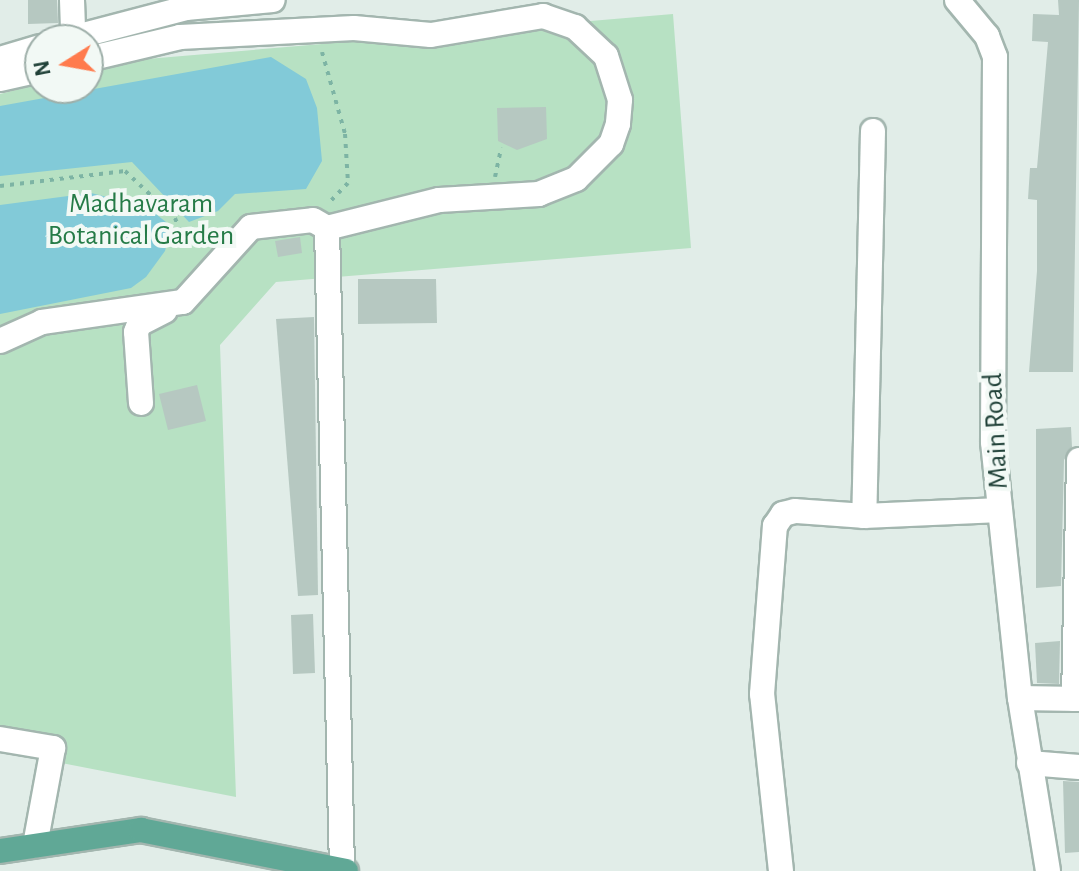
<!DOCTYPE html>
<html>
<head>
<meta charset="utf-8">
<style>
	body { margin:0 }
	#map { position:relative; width:1079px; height:871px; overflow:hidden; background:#e1ede8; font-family:"Alegreya Sans",sans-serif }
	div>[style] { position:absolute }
	.green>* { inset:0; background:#b7e1c3 }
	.water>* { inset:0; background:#82cad8 }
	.building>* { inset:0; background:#b6c8c1 }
	.path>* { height:4px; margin-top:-2px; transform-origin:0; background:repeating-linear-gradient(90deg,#7db4a4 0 4px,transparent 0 10px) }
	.roads { filter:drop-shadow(2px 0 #a3b6af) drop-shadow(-2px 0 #a3b6af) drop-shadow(0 2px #a3b6af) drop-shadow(0 -2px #a3b6af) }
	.minor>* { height:24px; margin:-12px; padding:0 12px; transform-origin:12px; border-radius:12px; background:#fff }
	.major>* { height:24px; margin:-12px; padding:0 12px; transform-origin:12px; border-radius:12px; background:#60a896 }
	span { translate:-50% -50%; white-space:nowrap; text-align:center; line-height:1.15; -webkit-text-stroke:8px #f2f9f5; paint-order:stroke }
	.park-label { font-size:28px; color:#257b47 }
	.street-label { font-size:28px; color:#1f4037 }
	.north { position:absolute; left:24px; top:24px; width:80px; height:80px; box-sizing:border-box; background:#f2f9f5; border:2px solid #9eafa9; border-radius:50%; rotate:259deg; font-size:22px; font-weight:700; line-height:32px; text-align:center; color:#1f4037 }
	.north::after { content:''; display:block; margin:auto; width:28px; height:36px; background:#ff7b4d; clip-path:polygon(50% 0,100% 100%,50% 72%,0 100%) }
</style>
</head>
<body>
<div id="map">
	<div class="green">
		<i style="clip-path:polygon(673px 14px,691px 248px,276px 282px,220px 345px,236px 797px,0 751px,0 94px,40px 84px,88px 88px,88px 72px,135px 60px)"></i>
	</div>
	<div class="water">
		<i style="clip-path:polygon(271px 57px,306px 79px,317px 108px,322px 161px,306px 189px,235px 194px,218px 211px,189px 222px,132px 162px,0 176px,0 106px)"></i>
		<i style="clip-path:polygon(91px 193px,147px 207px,171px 226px,165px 251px,146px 277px,131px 288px,0 314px,0 205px)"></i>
	</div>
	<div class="building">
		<i style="clip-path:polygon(28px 0,57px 0,58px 23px,28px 24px)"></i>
		<i style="clip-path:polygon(1058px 0,1079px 0,1073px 372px,1029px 372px,1037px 271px,1037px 200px,1028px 199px,1030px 168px,1037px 168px,1048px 42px,1032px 41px,1033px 14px,1059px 15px)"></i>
		<i style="clip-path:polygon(546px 107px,547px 139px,517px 150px,498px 141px,497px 108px)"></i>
		<i style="clip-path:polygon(300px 237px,302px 253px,278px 257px,275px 241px)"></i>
		<i style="clip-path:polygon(358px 279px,436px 279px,437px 323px,358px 324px)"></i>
		<i style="clip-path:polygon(314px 317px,318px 595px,298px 596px,276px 319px)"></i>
		<i style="clip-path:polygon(197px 385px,206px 421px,168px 430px,159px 394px)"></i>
		<i style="clip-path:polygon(1071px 427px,1072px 447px,1064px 460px,1061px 586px,1036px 588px,1036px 429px)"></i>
		<i style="clip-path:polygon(313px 614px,315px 673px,293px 674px,291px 615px)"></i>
		<i style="clip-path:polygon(1060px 641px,1059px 684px,1037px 683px,1035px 643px)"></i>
		<i style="clip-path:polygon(1063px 781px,1079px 782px,1079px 852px,1065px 853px)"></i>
	</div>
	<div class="path">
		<i style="left:322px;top:52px;width:85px;rotate:74.3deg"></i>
		<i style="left:345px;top:134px;width:49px;rotate:86.5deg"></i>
		<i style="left:348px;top:183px;width:29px;rotate:134deg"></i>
		<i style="left:495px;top:177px;width:30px;rotate:-78deg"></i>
		<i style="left:0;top:186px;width:126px;rotate:-6.8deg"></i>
		<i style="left:125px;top:171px;width:69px;rotate:43.2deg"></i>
		<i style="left:175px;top:218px;width:17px;rotate:69deg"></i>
		<i style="left:181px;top:234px;width:28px;rotate:30deg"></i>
	</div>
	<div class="roads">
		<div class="minor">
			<i style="left:72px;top:0;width:37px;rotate:88deg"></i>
			<i style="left:957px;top:0;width:47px;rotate:50.2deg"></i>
			<i style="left:987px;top:36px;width:22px;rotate:69deg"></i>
			<i style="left:995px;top:57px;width:385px;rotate:90.3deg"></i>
			<i style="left:993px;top:442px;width:257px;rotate:84deg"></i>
			<i style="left:1020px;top:698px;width:175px;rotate:80.8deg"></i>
			<i style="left:64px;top:40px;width:126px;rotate:-14.7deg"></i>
			<i style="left:186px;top:8px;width:87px;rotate:-5.3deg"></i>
			<i style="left:0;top:59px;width:42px;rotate:-16.7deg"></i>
			<i style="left:88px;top:59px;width:95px;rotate:-13.4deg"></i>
			<i style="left:180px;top:37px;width:174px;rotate:-3deg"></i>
			<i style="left:354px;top:28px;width:77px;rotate:5.2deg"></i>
			<i style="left:431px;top:35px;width:114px;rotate:-9.6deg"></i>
			<i style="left:543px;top:16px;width:34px;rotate:19deg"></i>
			<i style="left:575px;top:27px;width:42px;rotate:43.1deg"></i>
			<i style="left:606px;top:56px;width:46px;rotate:72.3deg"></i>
			<i style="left:620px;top:100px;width:24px;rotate:95deg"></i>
			<i style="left:618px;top:124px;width:21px;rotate:109deg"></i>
			<i style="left:611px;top:144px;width:49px;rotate:135deg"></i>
			<i style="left:576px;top:179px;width:40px;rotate:158deg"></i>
			<i style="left:539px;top:194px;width:100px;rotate:176.6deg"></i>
			<i style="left:439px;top:200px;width:115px;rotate:166deg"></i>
			<i style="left:0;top:79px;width:41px;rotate:-12.7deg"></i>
			<i style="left:873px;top:131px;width:385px;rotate:91.3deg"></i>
			<i style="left:864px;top:516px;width:136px;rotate:-2.5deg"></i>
			<i style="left:0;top:341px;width:46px;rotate:-24.3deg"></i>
			<i style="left:42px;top:322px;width:142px;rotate:-8.1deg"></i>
			<i style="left:183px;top:302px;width:101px;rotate:-47.8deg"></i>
			<i style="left:251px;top:227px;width:62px;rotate:-6.4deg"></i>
			<i style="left:313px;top:220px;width:16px;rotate:30deg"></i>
			<i style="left:327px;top:228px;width:642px;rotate:88.66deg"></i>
			<i style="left:141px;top:403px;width:71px;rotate:-94deg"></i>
			<i style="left:136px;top:332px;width:9px;rotate:-69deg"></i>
			<i style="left:139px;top:324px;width:29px;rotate:-27deg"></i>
			<i style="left:1020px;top:698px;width:59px;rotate:1deg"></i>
			<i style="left:1074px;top:699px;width:239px;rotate:-88.8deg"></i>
			<i style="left:0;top:739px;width:54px;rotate:9.6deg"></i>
			<i style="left:53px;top:748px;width:99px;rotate:100.5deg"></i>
			<i style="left:1029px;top:763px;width:50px;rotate:4.6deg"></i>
			<i style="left:781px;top:871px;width:178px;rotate:-96.1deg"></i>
			<i style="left:762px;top:694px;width:169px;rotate:-85.6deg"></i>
			<i style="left:775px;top:526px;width:14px;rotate:-56deg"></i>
			<i style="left:783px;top:514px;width:12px;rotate:-14deg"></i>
			<i style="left:795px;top:511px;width:69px;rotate:4.1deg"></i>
		</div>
		<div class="major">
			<i style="left:0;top:851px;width:143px;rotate:-8.5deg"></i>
			<i style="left:141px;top:830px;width:209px;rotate:11.3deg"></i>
		</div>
	</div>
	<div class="park-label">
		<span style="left:141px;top:220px">Madhavaram<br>Botanical Garden</span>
	</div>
	<div class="street-label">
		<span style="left:996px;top:431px;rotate:-93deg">Main Road</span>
	</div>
	<div class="north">N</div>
</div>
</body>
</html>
